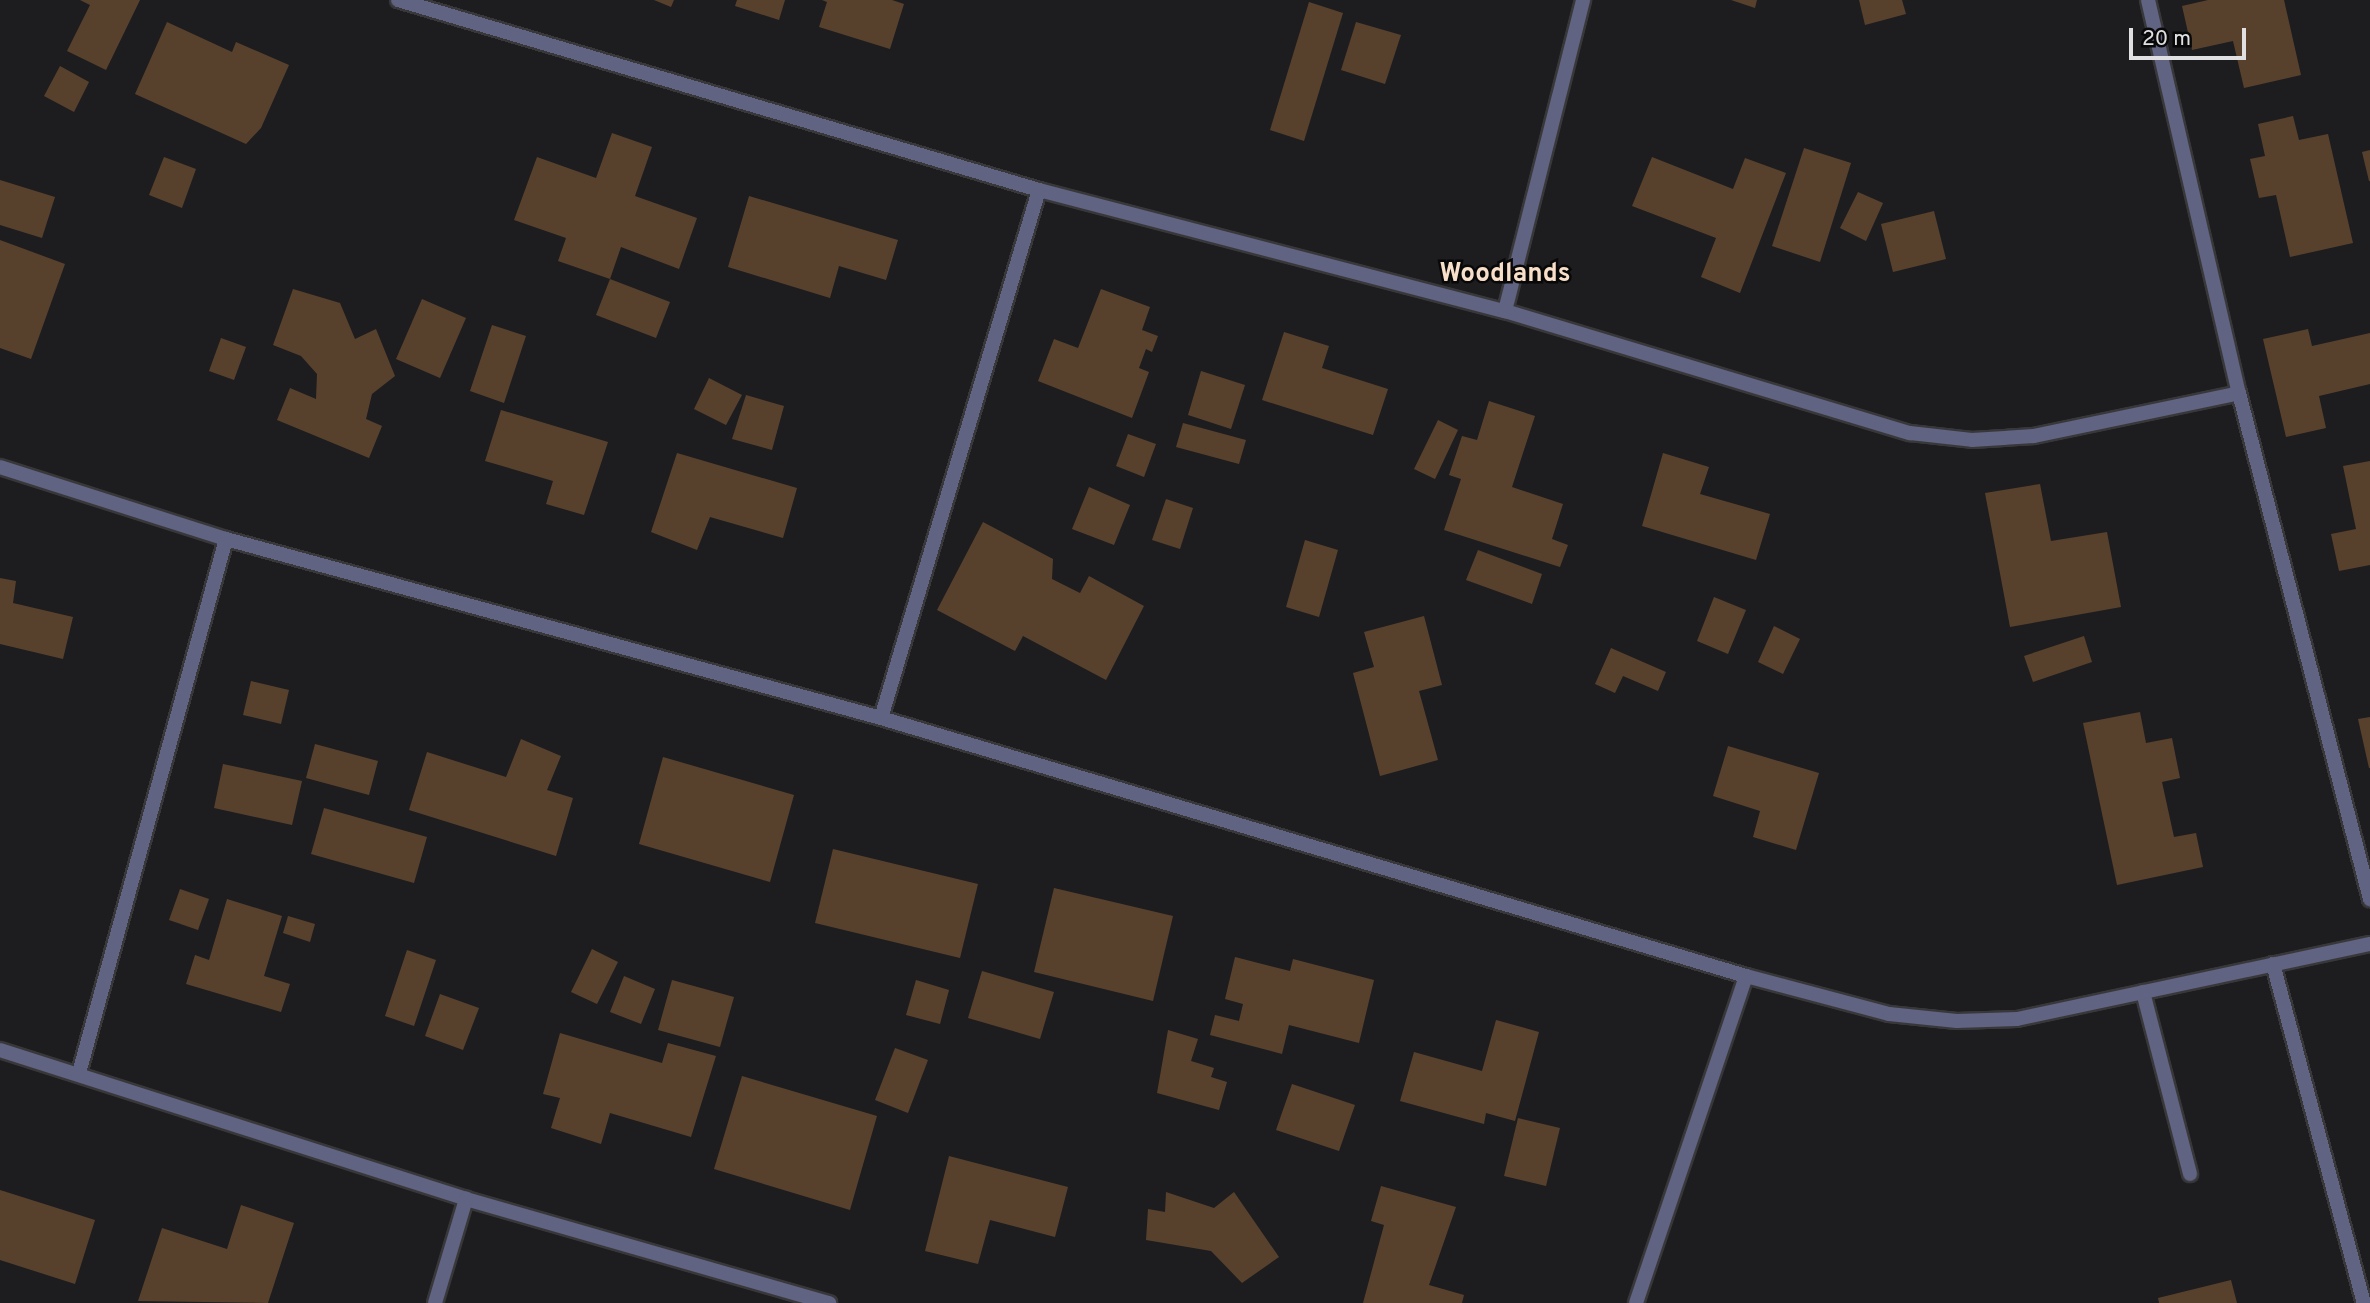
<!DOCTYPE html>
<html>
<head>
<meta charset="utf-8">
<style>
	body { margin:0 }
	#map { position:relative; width:2370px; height:1303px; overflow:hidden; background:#1d1d20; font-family:Overpass,sans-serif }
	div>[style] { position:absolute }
	.building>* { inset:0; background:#58412c }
	.roads { filter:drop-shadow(2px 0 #38383b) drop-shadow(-2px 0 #38383b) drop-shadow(0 2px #38383b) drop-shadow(0 -2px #38383b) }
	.lane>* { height:14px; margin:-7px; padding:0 7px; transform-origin:7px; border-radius:7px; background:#606381 }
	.street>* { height:14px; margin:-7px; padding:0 7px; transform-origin:7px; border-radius:7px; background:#606381 }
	span { translate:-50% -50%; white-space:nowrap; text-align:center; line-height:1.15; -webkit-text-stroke:5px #080809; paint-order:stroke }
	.district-label { font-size:26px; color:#f8dfc9; font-weight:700 }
	.scale { position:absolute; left:2129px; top:28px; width:117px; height:32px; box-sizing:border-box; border:4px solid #e0e0e2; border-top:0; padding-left:9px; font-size:21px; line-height:24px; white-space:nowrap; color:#e0e0e2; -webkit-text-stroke:5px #080809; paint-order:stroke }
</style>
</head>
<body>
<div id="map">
	<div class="building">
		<i style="clip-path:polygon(80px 0,140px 0,106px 70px,67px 51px,90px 5px)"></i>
		<i style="clip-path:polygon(654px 0,674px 0,671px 7px)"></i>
		<i style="clip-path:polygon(737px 0,785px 0,779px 20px,735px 6px)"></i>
		<i style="clip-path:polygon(892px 0,904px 4px,890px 49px,819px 27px,827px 2px,822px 0)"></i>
		<i style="clip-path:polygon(1731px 0,1757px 0,1755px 8px)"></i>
		<i style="clip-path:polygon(1859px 0,1902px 0,1906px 14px,1865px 25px)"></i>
		<i style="clip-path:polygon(2208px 0,2284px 0,2301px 75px,2244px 88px,2233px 41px,2192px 50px,2182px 6px)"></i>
		<i style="clip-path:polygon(1309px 2px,1343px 13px,1304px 141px,1270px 130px)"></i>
		<i style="clip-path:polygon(167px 22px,232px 52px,236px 42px,289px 65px,261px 128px,246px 144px,135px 94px)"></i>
		<i style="clip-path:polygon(1356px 22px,1401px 35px,1385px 84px,1341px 70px)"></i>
		<i style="clip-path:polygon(60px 66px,89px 82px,74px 112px,44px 96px)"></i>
		<i style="clip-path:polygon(2293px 116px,2299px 140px,2328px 134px,2353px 243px,2290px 257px,2276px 195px,2259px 198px,2250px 159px,2265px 156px,2258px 124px)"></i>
		<i style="clip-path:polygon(612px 133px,652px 147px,635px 196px,697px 218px,679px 269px,621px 247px,610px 279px,558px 261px,566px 238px,514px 220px,537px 157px,596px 178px)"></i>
		<i style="clip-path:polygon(1804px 148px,1851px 163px,1820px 262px,1772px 246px)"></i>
		<i style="clip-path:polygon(2370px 150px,2370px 181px,2369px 181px,2362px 152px)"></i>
		<i style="clip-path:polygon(164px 157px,196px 169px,182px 208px,149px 195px)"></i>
		<i style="clip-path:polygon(1652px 157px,1733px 189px,1745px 158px,1786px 173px,1740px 293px,1701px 277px,1716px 238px,1632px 206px)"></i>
		<i style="clip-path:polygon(0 180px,55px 197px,42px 238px,0 225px)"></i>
		<i style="clip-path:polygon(1858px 192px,1883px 203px,1866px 241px,1840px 228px)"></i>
		<i style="clip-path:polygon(749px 196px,898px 240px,886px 280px,839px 266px,830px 298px,728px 267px)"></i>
		<i style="clip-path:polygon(1934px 211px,1946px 259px,1893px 272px,1881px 224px)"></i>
		<i style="clip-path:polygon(0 240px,65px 264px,31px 359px,0 348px)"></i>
		<i style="clip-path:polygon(610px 279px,670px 302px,656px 338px,596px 315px)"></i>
		<i style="clip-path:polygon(293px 289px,340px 303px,355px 339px,376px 329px,395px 376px,372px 394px,366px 419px,382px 426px,369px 458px,277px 420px,290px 388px,316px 399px,317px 374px,301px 356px,273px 345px)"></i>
		<i style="clip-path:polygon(1101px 289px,1150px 307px,1142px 330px,1158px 336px,1152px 352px,1146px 349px,1139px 368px,1149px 372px,1132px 418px,1038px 381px,1054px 339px,1078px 348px)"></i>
		<i style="clip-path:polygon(422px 299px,466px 318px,440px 378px,396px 359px)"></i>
		<i style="clip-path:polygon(492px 325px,526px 336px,504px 403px,470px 391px)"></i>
		<i style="clip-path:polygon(2308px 329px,2312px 346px,2370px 333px,2370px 384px,2319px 396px,2326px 428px,2286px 437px,2263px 339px)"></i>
		<i style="clip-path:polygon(1284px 332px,1329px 346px,1322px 368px,1388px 389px,1373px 435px,1262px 400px)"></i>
		<i style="clip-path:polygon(221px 338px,246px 347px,234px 380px,209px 371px)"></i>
		<i style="clip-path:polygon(1201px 371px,1245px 385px,1231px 429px,1188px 415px)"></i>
		<i style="clip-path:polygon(709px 378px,742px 395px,726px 425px,694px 409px)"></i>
		<i style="clip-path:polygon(746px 395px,784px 406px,772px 450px,732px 439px)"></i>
		<i style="clip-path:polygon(1489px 401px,1535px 416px,1512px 487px,1563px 504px,1552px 539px,1568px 545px,1560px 567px,1444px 530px,1461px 479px,1449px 475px,1462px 436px,1477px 440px)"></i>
		<i style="clip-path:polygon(501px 410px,608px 442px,584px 515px,546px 504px,553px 481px,485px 461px)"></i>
		<i style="clip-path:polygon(1438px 420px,1458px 430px,1435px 479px,1414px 469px)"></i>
		<i style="clip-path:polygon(1183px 423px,1246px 440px,1239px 464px,1176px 447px)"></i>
		<i style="clip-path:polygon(1128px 434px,1156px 444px,1144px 477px,1116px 466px)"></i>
		<i style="clip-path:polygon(677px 453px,797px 488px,783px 538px,710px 517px,697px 550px,651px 532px)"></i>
		<i style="clip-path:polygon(1663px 453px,1709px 467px,1700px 494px,1770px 514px,1756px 560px,1642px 526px)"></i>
		<i style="clip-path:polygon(2370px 461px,2370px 565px,2339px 571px,2331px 534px,2356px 529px,2343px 466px)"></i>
		<i style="clip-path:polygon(2040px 484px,2051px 541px,2107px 532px,2121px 607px,2010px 627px,1985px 493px)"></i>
		<i style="clip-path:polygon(1089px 487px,1130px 505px,1114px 545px,1072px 529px)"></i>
		<i style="clip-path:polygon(1166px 499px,1193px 508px,1180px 549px,1152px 540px)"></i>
		<i style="clip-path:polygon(983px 522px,1053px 559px,1052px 579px,1080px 593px,1089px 576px,1144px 606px,1106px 680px,1023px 636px,1015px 651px,937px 610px)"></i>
		<i style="clip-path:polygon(1305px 540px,1338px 550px,1319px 617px,1286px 607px)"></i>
		<i style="clip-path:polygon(1478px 550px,1542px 574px,1532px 604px,1466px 580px)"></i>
		<i style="clip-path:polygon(0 578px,16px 581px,13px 603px,73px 617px,63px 659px,0 644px)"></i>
		<i style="clip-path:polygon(1714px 597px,1746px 610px,1728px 654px,1697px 641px)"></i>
		<i style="clip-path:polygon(1424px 616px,1442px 685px,1419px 691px,1438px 760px,1380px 776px,1353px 673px,1374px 667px,1364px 632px)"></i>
		<i style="clip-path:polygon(1774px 626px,1800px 639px,1783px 674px,1758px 662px)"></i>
		<i style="clip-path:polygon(2084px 636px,2092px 662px,2033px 682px,2024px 656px)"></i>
		<i style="clip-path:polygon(1611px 648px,1666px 672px,1658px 691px,1623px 676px,1615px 693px,1595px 684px)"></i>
		<i style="clip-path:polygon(251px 681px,289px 690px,281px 724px,243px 715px)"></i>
		<i style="clip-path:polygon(2140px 712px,2146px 743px,2172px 738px,2180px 778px,2162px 782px,2174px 837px,2196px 833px,2203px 867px,2117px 885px,2083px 723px)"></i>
		<i style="clip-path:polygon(2370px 717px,2370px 768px,2369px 768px,2358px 719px)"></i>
		<i style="clip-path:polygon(521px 739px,561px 756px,547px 790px,573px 798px,556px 856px,409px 810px,427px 752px,506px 777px)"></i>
		<i style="clip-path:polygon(315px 744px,378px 761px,369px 795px,306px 778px)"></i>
		<i style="clip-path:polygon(1728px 746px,1819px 773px,1796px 850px,1753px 837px,1760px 811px,1713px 796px)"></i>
		<i style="clip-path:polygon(663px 757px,794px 795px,770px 882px,639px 844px)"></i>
		<i style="clip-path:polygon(223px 764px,302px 781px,292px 825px,214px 808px)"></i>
		<i style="clip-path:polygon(324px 808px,427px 837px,414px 883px,311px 854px)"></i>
		<i style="clip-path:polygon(833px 849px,978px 884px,960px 958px,815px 923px)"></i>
		<i style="clip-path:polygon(1054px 888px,1173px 916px,1153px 1001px,1034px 972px)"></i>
		<i style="clip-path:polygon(180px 889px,209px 899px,198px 930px,169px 920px)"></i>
		<i style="clip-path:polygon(227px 899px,282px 916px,264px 976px,290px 984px,281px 1012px,186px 984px,195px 955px,209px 960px)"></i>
		<i style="clip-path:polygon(288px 916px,315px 924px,310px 942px,283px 933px)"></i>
		<i style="clip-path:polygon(592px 949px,618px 962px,597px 1004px,571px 992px)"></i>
		<i style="clip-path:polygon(407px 950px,436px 960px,414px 1026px,385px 1016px)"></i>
		<i style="clip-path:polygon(1235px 957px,1290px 971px,1293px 959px,1374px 980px,1359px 1043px,1289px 1025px,1282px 1054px,1210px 1035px,1215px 1015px,1239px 1021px,1243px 1004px,1225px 999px)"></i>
		<i style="clip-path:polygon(982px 971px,1054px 992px,1040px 1039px,968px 1018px)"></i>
		<i style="clip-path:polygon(624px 976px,655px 989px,641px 1024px,610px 1012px)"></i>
		<i style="clip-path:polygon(672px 980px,734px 997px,720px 1047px,658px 1030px)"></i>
		<i style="clip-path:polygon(916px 980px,949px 990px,940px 1024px,906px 1015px)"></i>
		<i style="clip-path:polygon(440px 994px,479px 1008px,463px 1050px,425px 1036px)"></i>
		<i style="clip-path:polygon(1496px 1020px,1539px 1032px,1515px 1121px,1486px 1113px,1484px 1124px,1400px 1101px,1414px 1052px,1482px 1071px)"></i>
		<i style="clip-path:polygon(1168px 1030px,1198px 1039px,1191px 1061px,1214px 1068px,1211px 1077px,1227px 1082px,1219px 1110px,1157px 1093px)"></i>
		<i style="clip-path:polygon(560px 1033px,662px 1063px,668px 1043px,716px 1056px,691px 1137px,610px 1113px,601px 1144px,551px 1128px,560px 1098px,543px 1094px)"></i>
		<i style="clip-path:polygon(895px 1048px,928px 1060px,908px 1113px,875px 1100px)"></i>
		<i style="clip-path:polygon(742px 1076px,877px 1116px,850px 1210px,714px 1169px)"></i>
		<i style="clip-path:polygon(1292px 1084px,1355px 1105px,1339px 1151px,1276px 1130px)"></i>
		<i style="clip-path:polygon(1518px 1118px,1560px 1128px,1546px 1186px,1504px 1176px)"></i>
		<i style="clip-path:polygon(949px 1156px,1068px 1187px,1055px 1237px,990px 1220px,978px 1264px,925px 1251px)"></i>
		<i style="clip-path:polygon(1381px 1186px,1456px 1207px,1429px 1285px,1464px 1295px,1462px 1303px,1363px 1303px,1384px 1225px,1371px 1221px)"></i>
		<i style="clip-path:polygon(0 1190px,95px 1220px,75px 1284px,0 1260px)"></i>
		<i style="clip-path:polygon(1166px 1192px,1214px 1208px,1234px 1192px,1279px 1257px,1242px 1283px,1211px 1251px,1146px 1240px,1148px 1209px,1165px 1212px)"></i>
		<i style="clip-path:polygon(241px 1205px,294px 1223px,268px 1303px,138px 1301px,162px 1228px,227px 1249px)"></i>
		<i style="clip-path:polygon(2231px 1280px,2237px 1303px,2159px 1303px,2158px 1298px)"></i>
	</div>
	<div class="roads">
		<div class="lane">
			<i style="left:2273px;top:964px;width:351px;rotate:75deg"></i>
			<i style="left:2143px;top:992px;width:188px;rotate:75.5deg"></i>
		</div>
		<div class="street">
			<i style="left:398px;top:0;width:669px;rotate:16.51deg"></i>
			<i style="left:1039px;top:190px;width:481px;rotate:14.6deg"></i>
			<i style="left:1505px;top:311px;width:423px;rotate:16.8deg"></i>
			<i style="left:1910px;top:433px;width:62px;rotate:6.4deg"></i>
			<i style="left:1972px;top:440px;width:62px;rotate:-3.7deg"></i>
			<i style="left:2034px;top:436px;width:209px;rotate:-11.8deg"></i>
			<i style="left:2148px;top:0;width:403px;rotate:77deg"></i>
			<i style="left:2239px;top:393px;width:523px;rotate:75.49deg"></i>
			<i style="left:1505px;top:311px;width:321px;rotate:-75.9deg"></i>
			<i style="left:0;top:467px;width:237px;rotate:17.7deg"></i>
			<i style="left:226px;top:539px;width:679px;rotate:15.28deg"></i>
			<i style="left:881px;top:718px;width:903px;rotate:16.61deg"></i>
			<i style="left:1746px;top:976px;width:148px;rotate:14.9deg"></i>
			<i style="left:1889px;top:1014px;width:68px;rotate:5.9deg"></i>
			<i style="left:1957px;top:1021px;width:60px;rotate:-1.9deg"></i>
			<i style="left:2017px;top:1019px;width:361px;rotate:-12deg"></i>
			<i style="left:881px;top:718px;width:551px;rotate:-73.34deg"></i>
			<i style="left:0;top:1050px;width:489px;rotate:17.7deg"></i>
			<i style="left:466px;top:1199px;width:378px;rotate:16deg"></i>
			<i style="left:79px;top:1073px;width:554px;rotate:-74.61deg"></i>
			<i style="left:435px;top:1303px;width:109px;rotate:-73.4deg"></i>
			<i style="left:1636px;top:1303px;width:345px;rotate:-71.4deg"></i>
		</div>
	</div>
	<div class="district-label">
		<span style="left:1505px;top:275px">Woodlands</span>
	</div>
	<div class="scale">20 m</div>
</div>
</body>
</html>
